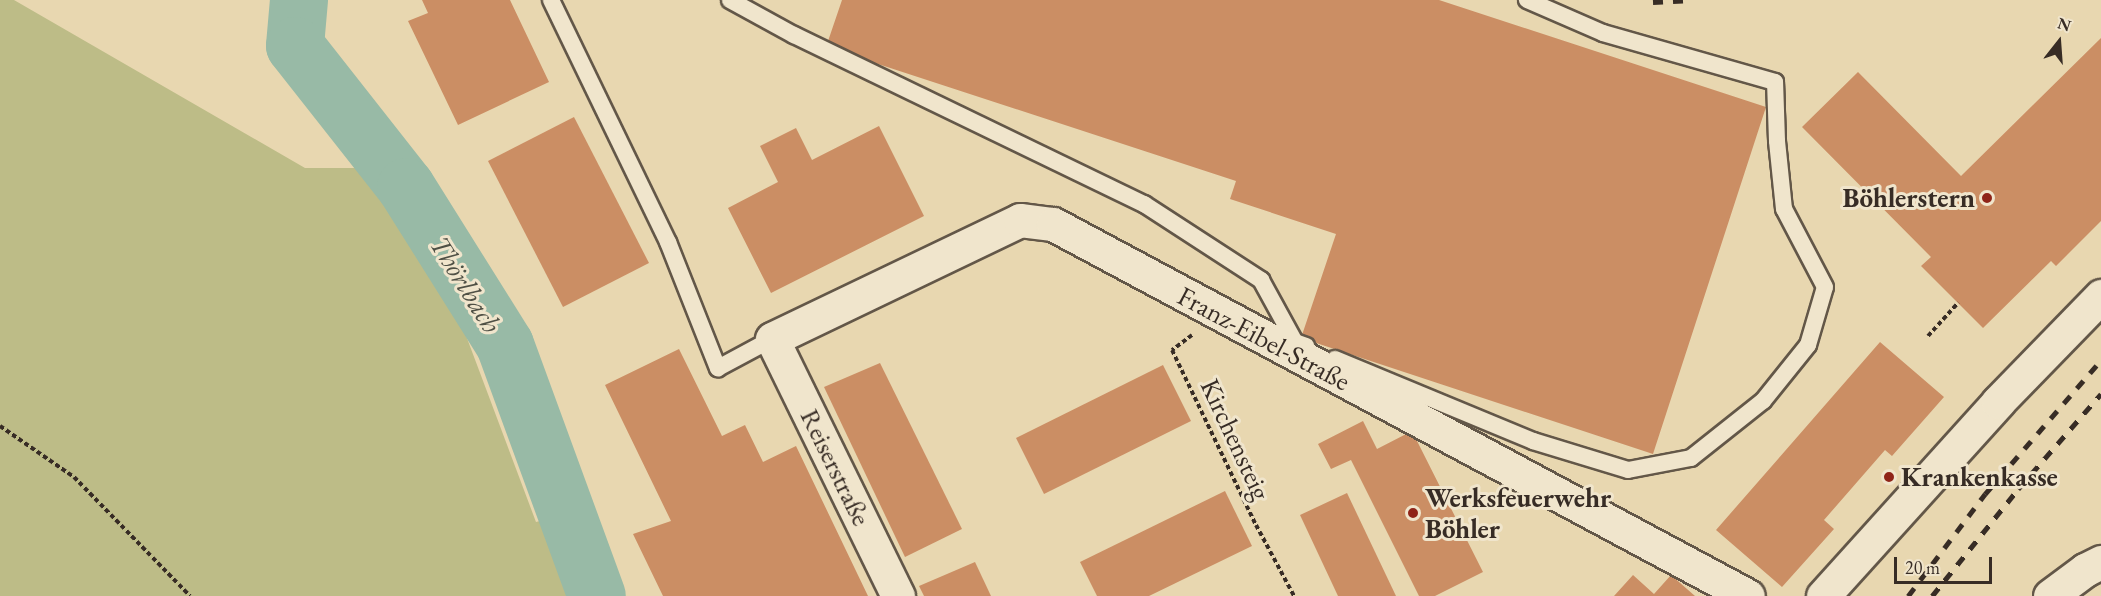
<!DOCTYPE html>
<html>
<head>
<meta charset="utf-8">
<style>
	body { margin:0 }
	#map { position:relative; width:2101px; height:596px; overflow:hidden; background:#e8d7b0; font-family:"EB Garamond",serif }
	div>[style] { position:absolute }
	.green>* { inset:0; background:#bdbc87 }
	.river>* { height:58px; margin:-29px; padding:0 29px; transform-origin:29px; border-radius:29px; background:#98baa6 }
	.building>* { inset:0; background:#cb8e64 }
	.path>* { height:4px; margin-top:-2px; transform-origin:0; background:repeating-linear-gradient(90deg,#372c25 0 4.5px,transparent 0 7.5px) }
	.roads { filter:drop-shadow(2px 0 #635748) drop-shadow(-2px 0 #635748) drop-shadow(0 2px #635748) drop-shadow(0 -2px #635748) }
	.service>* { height:16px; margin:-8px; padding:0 8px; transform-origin:8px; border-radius:8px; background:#f0e5cc }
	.minor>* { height:33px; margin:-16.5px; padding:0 16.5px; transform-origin:16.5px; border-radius:16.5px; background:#f0e5cc }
	.rail>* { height:4.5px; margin-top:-2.25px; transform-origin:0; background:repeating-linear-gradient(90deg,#372c25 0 10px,transparent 0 20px) }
	.dots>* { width:16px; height:16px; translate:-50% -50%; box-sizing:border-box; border:3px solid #f0e5cc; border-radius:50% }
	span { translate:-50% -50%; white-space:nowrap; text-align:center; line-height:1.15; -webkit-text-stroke:6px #f0e5cc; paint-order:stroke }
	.poi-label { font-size:27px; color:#372c25; font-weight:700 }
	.right { translate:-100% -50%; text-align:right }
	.left { translate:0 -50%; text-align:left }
	.street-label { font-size:27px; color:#372c25 }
	.water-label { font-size:28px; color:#4f5045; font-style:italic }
	.north { position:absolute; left:2029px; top:12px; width:60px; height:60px; -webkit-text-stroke:4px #f0e5cc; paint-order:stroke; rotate:17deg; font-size:16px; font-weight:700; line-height:24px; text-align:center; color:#372c25 }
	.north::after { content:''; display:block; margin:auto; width:21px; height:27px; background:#372c25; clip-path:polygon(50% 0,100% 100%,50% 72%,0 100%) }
	.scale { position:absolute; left:1894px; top:557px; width:98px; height:27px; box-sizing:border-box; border:3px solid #372c25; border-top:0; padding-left:8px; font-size:18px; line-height:21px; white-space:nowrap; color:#372c25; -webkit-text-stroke:4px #f0e5cc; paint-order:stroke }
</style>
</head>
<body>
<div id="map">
	<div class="green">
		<i style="clip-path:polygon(0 0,14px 0,305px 168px,362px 168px,441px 269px,536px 522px,579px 511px,617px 596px,0 596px)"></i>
	</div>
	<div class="river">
		<i style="left:299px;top:0;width:46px;rotate:95deg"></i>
		<i style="left:295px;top:46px;width:179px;rotate:51.8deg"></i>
		<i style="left:406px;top:187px;width:186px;rotate:57.9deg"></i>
		<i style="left:505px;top:345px;width:267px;rotate:69.9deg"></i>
	</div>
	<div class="building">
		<i style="clip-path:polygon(422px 0,510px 0,549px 82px,458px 125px,408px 21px,428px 13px)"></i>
		<i style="clip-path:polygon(842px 0,1439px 0,1766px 107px,1653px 454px,1301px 338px,1336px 234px,1230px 199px,1236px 181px,826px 47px)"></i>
		<i style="clip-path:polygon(2101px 38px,2101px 221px,2056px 266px,2051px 261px,1983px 328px,1921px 266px,1931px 257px,1802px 127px,1858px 72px,1961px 176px)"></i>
		<i style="clip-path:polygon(574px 117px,649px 263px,563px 307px,488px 161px)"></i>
		<i style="clip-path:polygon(879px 126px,924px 216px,771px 293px,728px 208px,778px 182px,760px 146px,796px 128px,812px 160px)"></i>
		<i style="clip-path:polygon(1880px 342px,1944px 397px,1892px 456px,1885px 450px,1824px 520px,1834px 529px,1782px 587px,1716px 530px)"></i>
		<i style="clip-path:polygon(679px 349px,722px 436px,745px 425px,763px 462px,796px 446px,868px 596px,663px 596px,633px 534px,671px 521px,605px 385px)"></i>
		<i style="clip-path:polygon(880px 363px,962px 529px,905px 557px,824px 387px)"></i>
		<i style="clip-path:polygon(1163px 365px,1191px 421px,1044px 494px,1016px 438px)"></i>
		<i style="clip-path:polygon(1363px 421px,1377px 449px,1412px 431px,1483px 572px,1435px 596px,1419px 596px,1351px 460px,1331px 469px,1318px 444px)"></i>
		<i style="clip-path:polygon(1225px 491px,1252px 546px,1149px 596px,1097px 596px,1080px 562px)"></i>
		<i style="clip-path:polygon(1347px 493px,1396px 596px,1338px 596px,1300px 515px)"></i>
		<i style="clip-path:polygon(975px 562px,991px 596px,924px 596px,919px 586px)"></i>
		<i style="clip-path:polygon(1633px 575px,1654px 594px,1671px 575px,1695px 596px,1614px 596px)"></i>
	</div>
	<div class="path">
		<i style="left:1192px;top:335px;width:25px;rotate:143deg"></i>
		<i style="left:1172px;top:350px;width:194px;rotate:64.4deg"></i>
		<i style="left:1256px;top:525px;width:81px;rotate:61.8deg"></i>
		<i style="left:1928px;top:336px;width:45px;rotate:-47.7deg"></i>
		<i style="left:0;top:426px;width:90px;rotate:34.6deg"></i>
		<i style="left:74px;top:477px;width:166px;rotate:45.7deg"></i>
	</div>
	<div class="roads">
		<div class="service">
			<i style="left:551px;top:0;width:269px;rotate:64.2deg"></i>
			<i style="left:668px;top:242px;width:136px;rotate:68.4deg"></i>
			<i style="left:718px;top:368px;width:61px;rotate:-28.2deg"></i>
			<i style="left:730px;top:0;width:73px;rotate:28.7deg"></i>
			<i style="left:794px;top:35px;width:389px;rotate:25.8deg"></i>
			<i style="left:1144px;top:204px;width:140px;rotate:33deg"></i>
			<i style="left:1261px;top:280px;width:71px;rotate:61.3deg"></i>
			<i style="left:1295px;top:342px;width:12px;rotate:20deg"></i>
			<i style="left:1335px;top:359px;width:214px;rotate:22.5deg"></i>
			<i style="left:1533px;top:441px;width:99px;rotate:17deg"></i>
			<i style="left:1628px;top:470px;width:64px;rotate:-10.8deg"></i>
			<i style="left:1691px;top:458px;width:92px;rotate:-38.4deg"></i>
			<i style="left:1763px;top:401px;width:72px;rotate:-51.2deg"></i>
			<i style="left:1808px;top:345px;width:60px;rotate:-73.7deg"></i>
			<i style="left:1825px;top:287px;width:88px;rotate:-117.7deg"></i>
			<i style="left:1784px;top:209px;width:68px;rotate:-95.9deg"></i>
			<i style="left:1777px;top:141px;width:59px;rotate:-91.9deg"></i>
			<i style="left:1775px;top:82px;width:179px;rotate:-164.1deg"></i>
			<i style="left:1603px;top:33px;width:83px;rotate:-156.5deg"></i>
		</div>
		<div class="minor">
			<i style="left:898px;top:596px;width:286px;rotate:-116.1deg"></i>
			<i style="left:772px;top:339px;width:275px;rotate:-25.6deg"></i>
			<i style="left:1020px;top:220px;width:33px;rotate:7deg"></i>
			<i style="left:1053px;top:224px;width:788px;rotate:28.16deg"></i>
			<i style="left:1823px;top:596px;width:261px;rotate:-47.9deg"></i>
			<i style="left:1998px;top:402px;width:148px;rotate:-45.8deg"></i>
			<i style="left:2050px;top:596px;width:44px;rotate:-36.6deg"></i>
			<i style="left:2085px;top:570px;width:18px;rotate:-27deg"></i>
		</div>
	</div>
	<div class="rail">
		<i style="left:1653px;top:2px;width:40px;rotate:-2.9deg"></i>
		<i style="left:1908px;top:596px;width:128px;rotate:-53deg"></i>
		<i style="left:1985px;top:494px;width:177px;rotate:-49.1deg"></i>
		<i style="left:1932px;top:596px;width:137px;rotate:-51.2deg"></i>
		<i style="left:2018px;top:489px;width:126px;rotate:-48.9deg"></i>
	</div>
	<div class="dots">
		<i style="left:1987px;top:198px;background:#8f2418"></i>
		<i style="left:1889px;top:477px;background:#8f2418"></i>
		<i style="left:1413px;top:513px;background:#8f2418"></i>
	</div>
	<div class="poi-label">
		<span class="right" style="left:1975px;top:198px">Böhlerstern</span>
		<span class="left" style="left:1901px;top:477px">Krankenkasse</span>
		<span class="left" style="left:1425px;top:513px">Werksfeuerwehr<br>Böhler</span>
	</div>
	<div class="street-label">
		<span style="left:1264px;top:338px;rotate:28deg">Franz-Eibel-Straße</span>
		<span style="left:1236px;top:439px;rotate:65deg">Kirchensteig</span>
		<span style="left:836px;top:467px;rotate:64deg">Reiserstraße</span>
	</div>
	<div class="water-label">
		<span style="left:466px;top:284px;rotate:58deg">Thörlbach</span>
	</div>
	<div class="north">N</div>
	<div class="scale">20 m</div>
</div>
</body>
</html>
